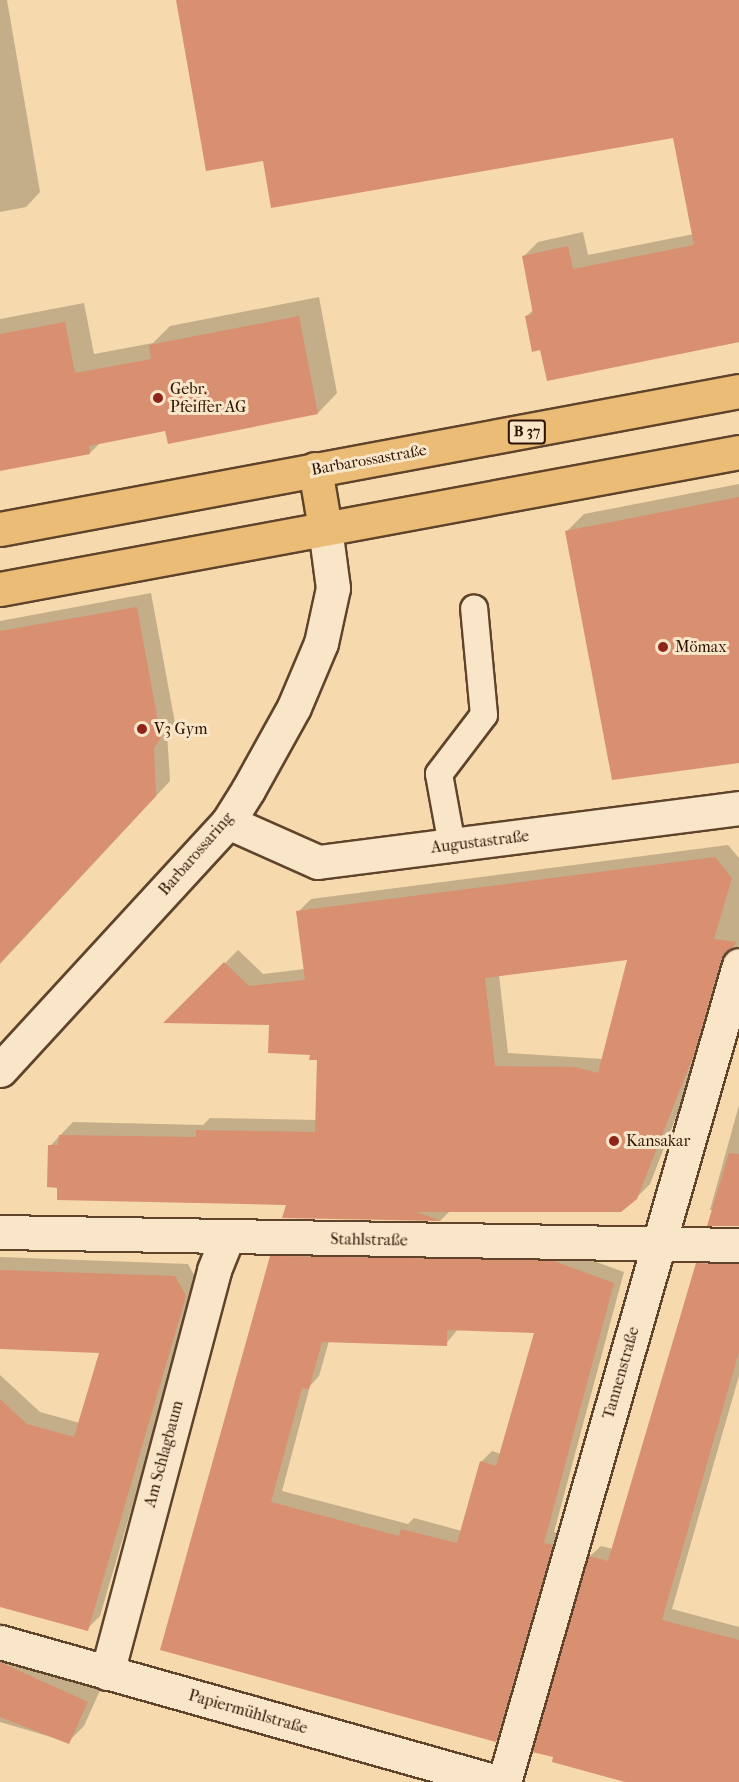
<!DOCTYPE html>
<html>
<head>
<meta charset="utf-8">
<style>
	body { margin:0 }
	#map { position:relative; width:739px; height:1782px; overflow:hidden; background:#f6d9ac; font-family:"IM FELL French Canon",serif }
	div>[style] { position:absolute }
	.shadow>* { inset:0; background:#0003 }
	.building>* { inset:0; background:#d89070 }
	.roads { filter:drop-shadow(2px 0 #5f442b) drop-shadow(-2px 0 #5f442b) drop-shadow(0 2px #5f442b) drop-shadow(0 -2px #5f442b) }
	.service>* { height:26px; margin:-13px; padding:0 13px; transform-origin:13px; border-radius:13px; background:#f9e6c9 }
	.minor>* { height:33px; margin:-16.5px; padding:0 16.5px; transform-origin:16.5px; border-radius:16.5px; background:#f9e6c9 }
	.tertiary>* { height:33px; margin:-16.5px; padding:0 16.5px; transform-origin:16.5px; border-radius:16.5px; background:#f9e6c9 }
	.primary>* { height:33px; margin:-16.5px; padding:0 16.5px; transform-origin:16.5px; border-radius:16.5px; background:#ebbc76 }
	.dots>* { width:16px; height:16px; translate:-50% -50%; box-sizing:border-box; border:3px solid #f9e6c9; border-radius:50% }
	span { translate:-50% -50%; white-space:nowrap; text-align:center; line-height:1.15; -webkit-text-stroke:6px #f9e6c9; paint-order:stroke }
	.shield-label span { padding:2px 4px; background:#f9e6c9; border:2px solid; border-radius:4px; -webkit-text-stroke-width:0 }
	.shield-label { font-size:15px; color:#2d1200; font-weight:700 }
	.poi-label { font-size:16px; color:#2d1200 }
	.left { translate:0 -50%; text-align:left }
	.street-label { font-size:16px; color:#2d1200 }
</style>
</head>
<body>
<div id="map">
	<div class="shadow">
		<i style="clip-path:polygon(0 0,7px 0,40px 192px,26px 207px,0 212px)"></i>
		<i style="clip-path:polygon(177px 0,739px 0,739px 342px,548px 379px,542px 348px,526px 317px,534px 309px,523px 257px,538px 242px,583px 232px,588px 255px,694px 234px,675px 136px,264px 159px)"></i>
		<i style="clip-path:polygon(319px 297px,337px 393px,318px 413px,167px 429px,100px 443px,90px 453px,0 470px,0 319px,84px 303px,94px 354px,153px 343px,170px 326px)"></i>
		<i style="clip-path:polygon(739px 484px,739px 762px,567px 531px,584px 514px)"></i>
		<i style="clip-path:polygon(151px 593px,175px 723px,167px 733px,170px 781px,0 964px,0 621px)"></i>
		<i style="clip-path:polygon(evenodd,728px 845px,739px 858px,739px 946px,733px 948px,706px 1040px,650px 1184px,636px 1198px,451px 1210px,441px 1220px,284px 1217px,288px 1203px,59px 1186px,50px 1146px,73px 1122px,203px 1125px,210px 1118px,317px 1120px,318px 1059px,270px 1024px,167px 1022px,238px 950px,263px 974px,305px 969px,298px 912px,311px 899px,728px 845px,629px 958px,603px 1059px,508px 1053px,499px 975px,629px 958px)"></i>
		<i style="clip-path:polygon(739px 1105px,739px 1211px,710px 1210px)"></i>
		<i style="clip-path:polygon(evenodd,283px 1245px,563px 1250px,624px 1272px,554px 1532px,563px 1534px,507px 1729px,496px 1740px,162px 1649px,272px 1256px,283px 1245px,458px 1329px,536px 1331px,501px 1454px,492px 1451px,481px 1462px,462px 1531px,414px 1518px,408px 1524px,282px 1491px,310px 1386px,319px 1376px,329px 1341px,446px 1344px,458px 1329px)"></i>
		<i style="clip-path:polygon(0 1257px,188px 1264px,198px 1282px,100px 1616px,87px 1629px,0 1605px,0 1375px,40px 1412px,80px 1423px,101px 1352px,0 1348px)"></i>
		<i style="clip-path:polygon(739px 1271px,739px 1376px,672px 1609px,739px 1627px,739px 1782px,631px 1782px,590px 1556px,601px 1546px,613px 1549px)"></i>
		<i style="clip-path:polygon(0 1640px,102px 1686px,84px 1726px,68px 1742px,0 1722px)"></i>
	</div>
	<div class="building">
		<i style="clip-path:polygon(176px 0,739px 0,739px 342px,547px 381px,540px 350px,532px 352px,525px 316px,533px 314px,522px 256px,568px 246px,573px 269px,694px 245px,673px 138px,271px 208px,263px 161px,206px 171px)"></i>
		<i style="clip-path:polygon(299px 316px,318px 414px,168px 444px,165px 431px,89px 446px,90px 454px,0 471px,0 334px,65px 322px,75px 373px,151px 359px,149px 345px)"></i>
		<i style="clip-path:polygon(739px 497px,739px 763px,612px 780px,565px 531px)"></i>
		<i style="clip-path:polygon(137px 607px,161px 738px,154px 748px,156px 796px,0 963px,0 631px)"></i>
		<i style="clip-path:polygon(evenodd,715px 857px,732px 878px,714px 939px,737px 942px,721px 960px,694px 1054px,637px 1199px,621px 1212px,416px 1212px,442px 1221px,282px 1218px,286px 1205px,57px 1200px,57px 1188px,47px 1187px,48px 1145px,58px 1145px,59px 1135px,196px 1137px,196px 1130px,315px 1132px,317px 1060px,309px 1060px,310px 1055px,268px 1053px,269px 1025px,163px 1023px,224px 962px,249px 986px,305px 980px,296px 911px,715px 857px,627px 960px,598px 1073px,575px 1067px,495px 1066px,485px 978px,627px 960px)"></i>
		<i style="clip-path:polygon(729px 1153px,739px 1154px,739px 1226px,707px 1226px)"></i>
		<i style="clip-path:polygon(evenodd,270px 1256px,551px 1260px,614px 1283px,544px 1543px,553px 1545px,496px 1742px,160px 1650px,270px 1256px,447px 1330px,534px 1333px,496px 1466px,480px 1461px,457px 1543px,401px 1529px,399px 1536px,271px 1502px,302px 1388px,309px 1389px,322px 1342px,447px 1346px,447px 1330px)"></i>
		<i style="clip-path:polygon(696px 1263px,739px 1264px,739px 1352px,662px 1620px,739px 1640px,739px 1782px,625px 1782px,552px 1762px,553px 1757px,532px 1752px,589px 1556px,608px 1561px)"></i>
		<i style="clip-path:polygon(0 1270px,175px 1276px,186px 1296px,88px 1631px,0 1607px,0 1399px,27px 1424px,74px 1437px,99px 1353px,0 1349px)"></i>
		<i style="clip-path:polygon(0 1662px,88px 1702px,69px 1744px,0 1717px)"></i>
	</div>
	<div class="roads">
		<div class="service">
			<i style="left:452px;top:845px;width:72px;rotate:-100.4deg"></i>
			<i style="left:439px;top:774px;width:74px;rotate:-52.7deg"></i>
			<i style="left:484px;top:715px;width:107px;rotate:-95.3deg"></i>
		</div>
		<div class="minor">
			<i style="left:228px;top:822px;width:98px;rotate:24deg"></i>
			<i style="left:318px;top:862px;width:424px;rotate:-7.3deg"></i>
			<i style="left:0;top:1232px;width:739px;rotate:1.01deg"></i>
			<i style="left:0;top:1642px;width:516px;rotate:15.73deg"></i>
			<i style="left:107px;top:1673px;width:417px;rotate:-75.1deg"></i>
			<i style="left:214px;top:1270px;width:35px;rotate:-68deg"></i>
			<i style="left:504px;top:1782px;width:850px;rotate:-73.95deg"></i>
		</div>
		<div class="tertiary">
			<i style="left:0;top:1070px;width:337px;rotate:-47.4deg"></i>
			<i style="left:228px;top:822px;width:38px;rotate:-58deg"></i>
			<i style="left:248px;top:790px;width:95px;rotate:-61deg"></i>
			<i style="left:294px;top:707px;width:69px;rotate:-67.1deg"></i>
			<i style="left:321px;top:643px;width:56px;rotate:-77.7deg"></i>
			<i style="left:333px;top:588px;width:61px;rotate:-97.6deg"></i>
		</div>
		<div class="primary">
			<i style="left:315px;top:469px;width:60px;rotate:80.4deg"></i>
			<i style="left:0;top:529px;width:752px;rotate:-10.58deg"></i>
			<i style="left:0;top:589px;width:752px;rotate:-10.5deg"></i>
		</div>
	</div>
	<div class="dots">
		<i style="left:158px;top:398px;background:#8f2418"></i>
		<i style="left:663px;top:647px;background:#8f2418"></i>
		<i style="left:142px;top:729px;background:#8f2418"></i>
		<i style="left:614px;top:1141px;background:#8f2418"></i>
	</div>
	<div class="shield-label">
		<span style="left:527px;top:432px">B 37</span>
	</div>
	<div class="poi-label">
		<span class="left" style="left:170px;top:398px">Gebr.<br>Pfeiffer AG</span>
		<span class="left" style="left:675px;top:647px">Mömax</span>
		<span class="left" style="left:154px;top:729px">V3 Gym</span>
		<span class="left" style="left:626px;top:1141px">Kansakar</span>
	</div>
	<div class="street-label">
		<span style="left:369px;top:460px;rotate:-10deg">Barbarossastraße</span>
		<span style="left:480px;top:842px;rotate:-7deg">Augustastraße</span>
		<span style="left:196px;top:854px;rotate:-49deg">Barbarossaring</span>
		<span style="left:369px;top:1240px;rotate:1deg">Stahlstraße</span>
		<span style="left:621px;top:1373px;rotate:-74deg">Tannenstraße</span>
		<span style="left:164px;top:1454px;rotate:-75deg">Am Schlagbaum</span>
		<span style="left:248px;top:1712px;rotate:16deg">Papiermühlstraße</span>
	</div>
</div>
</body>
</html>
